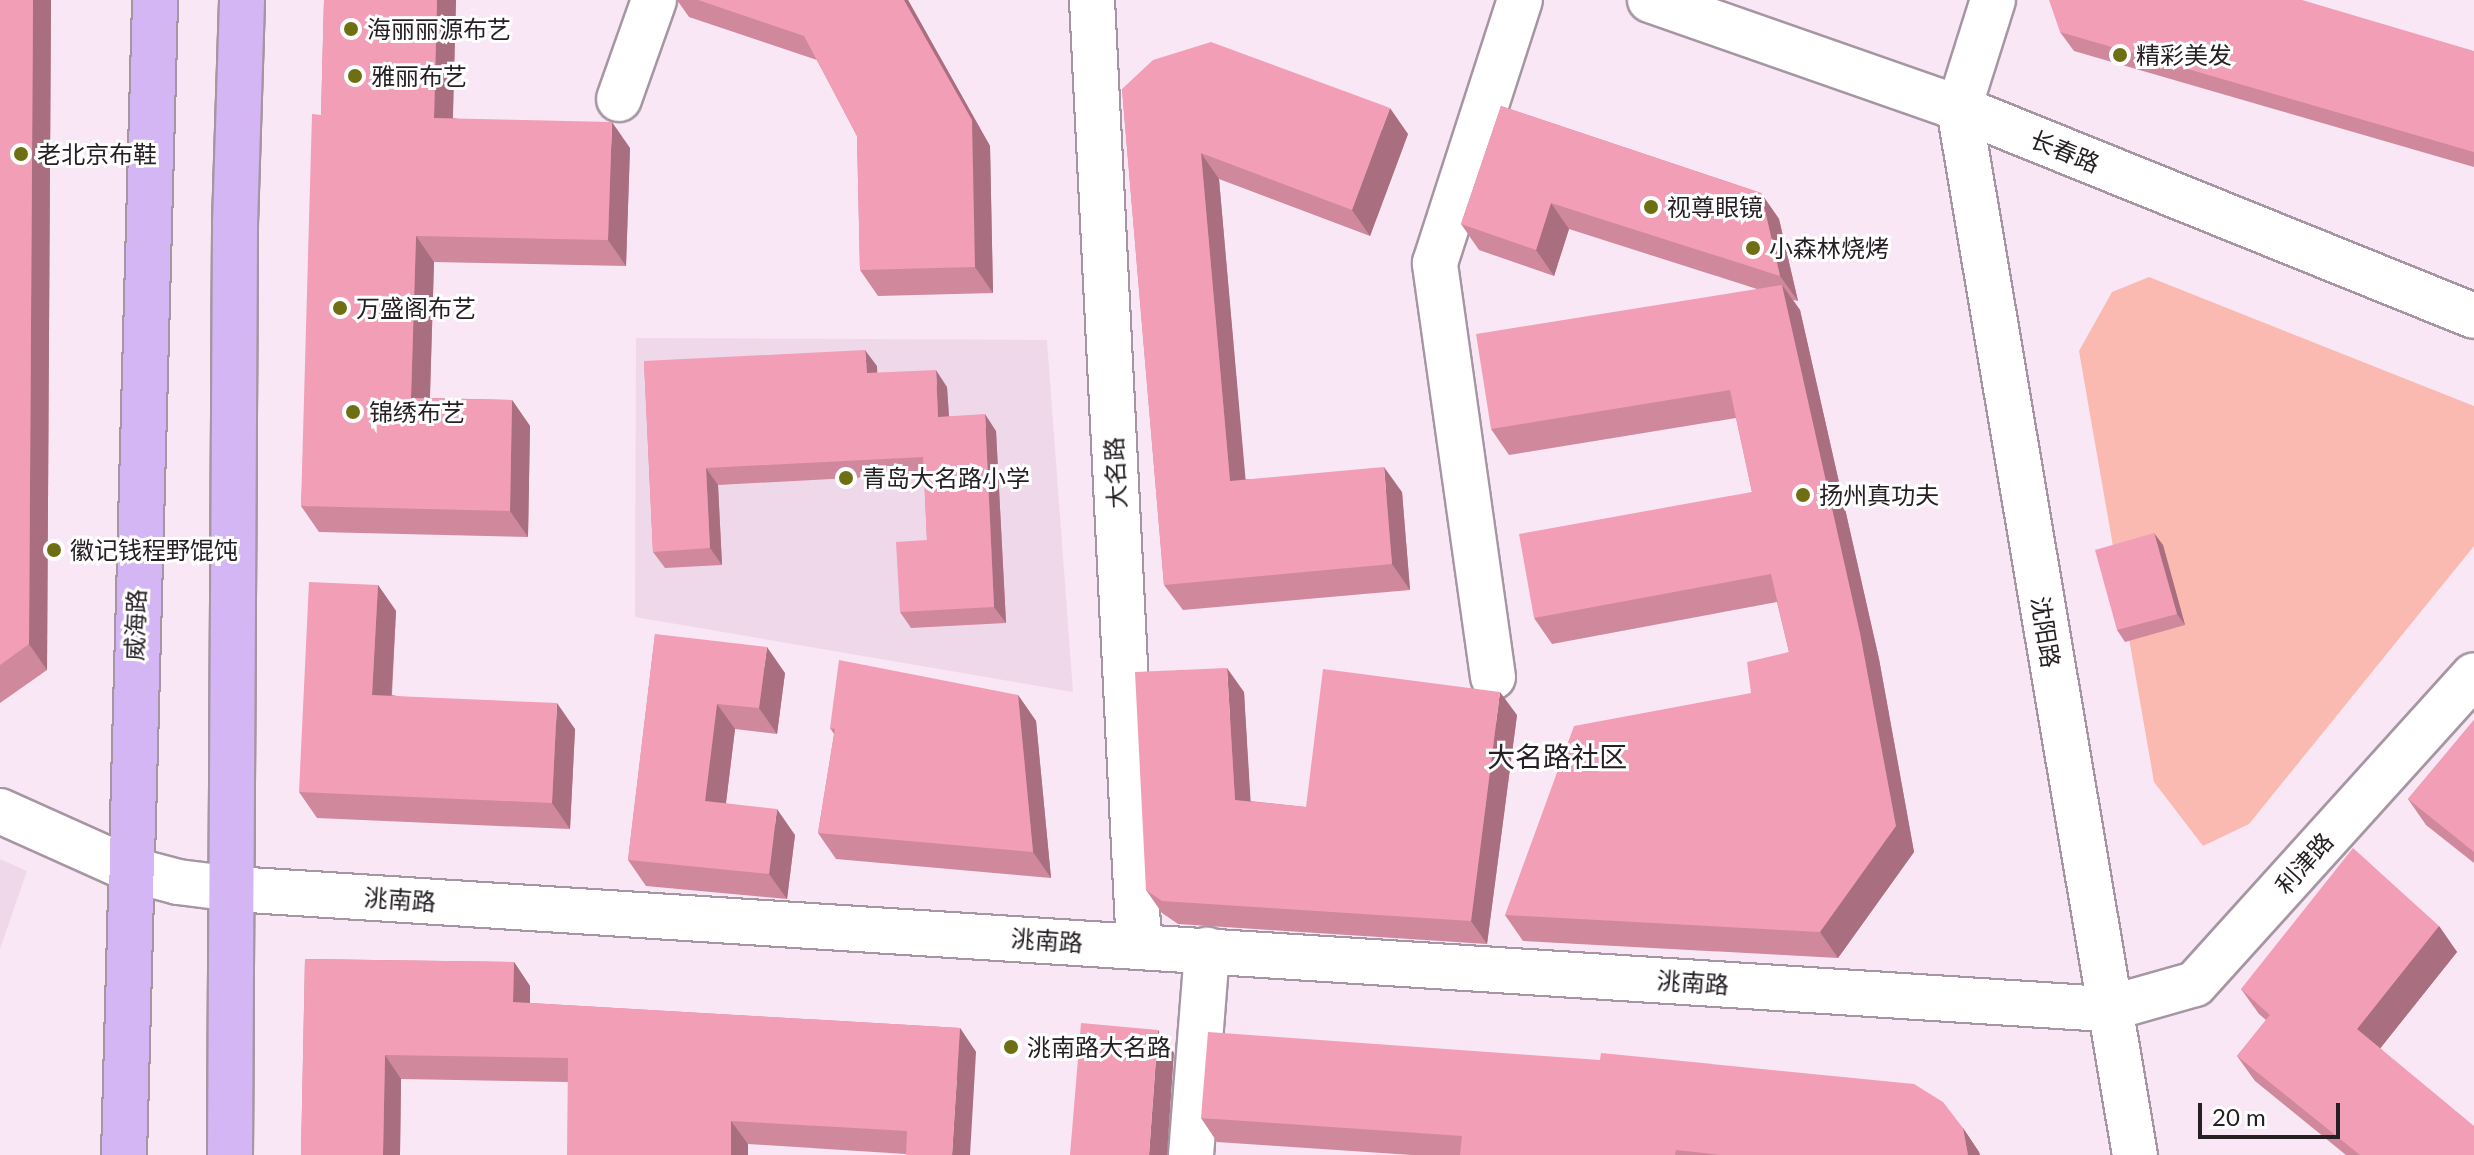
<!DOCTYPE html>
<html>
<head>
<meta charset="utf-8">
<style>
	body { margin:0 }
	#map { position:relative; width:2474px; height:1155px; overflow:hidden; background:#f9e7f5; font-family:Lato,"Noto Sans SC",sans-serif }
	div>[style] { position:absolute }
	.built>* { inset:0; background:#f0d8eb }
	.green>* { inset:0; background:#fabab2 }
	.roads { filter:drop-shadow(2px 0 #a696a3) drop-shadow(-2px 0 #a696a3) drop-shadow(0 2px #a696a3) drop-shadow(0 -2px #a696a3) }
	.street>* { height:44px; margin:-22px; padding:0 22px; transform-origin:22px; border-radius:22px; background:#fff }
	.secondary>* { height:44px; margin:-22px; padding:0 22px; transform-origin:22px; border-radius:22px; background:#fff }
	.primary>* { height:44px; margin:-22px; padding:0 22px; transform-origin:22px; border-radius:22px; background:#d4b6f4 }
	.wall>* { inset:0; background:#d0889d }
	.shaded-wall>* { inset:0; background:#a96f80 }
	.building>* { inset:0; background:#f29eb7 }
	.dots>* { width:22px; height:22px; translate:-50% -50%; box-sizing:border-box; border:4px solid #fff; border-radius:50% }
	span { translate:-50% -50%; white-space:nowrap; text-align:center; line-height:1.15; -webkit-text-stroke:6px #fff; paint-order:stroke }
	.poi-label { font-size:24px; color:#262025 }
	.left { translate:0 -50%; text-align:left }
	.street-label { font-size:24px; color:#262025 }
	.quarter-label { font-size:28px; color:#262025 }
	.scale { position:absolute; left:2198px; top:1103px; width:142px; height:36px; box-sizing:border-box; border:4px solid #262025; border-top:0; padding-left:10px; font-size:24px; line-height:28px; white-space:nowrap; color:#262025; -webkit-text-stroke:6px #fff; paint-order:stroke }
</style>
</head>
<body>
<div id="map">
	<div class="built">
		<i style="clip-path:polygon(636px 338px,1047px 340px,1073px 692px,635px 617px)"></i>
		<i style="clip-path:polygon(0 859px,27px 871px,0 949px)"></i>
	</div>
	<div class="green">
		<i style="clip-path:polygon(2149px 277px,2474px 406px,2474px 546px,2249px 824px,2203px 846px,2154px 782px,2079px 351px,2112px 292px)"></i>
	</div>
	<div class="roads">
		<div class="street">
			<i style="left:1092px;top:0;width:947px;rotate:87.16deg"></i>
			<i style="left:619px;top:99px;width:105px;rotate:-70.5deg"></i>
			<i style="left:1493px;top:677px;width:418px;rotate:-98deg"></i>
			<i style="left:1435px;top:263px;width:276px;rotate:-72.1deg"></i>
			<i style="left:0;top:811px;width:141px;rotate:24.2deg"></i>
			<i style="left:129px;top:869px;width:51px;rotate:14.9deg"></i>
			<i style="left:178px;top:882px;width:56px;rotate:7.1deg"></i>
			<i style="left:234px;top:889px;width:1877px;rotate:3.67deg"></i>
			<i style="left:1191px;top:1155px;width:206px;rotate:-85.5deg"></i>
		</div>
		<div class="secondary">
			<i style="left:1650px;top:0;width:327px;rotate:19.3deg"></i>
			<i style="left:1959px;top:108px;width:555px;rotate:21.99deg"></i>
			<i style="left:1993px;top:0;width:113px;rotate:107.5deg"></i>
			<i style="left:1959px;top:108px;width:1062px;rotate:80.46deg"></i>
			<i style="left:2107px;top:1009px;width:91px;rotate:-15.9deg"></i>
			<i style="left:2195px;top:984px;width:416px;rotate:-47.9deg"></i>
		</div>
		<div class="primary">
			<i style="left:124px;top:1155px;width:1155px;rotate:-88.46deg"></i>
			<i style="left:230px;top:1155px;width:931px;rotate:-89.69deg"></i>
			<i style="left:235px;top:224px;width:224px;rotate:-88.2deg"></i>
		</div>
	</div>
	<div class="wall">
		<i style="clip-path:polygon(0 0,51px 0,47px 670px,0 703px)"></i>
		<i style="clip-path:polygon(324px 0,456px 0,453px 118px,630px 148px,626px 266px,434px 262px,430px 398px,512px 400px,530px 426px,528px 537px,319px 532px,301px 506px,321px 115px)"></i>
		<i style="clip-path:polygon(677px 0,908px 0,990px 146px,993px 293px,878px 296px,860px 270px,857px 136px,817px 60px,689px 17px)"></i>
		<i style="clip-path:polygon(2060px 32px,2474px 51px,2474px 167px,2074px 51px)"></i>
		<i style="clip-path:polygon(1122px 89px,1408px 134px,1370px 236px,1219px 179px,1245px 479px,1402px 492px,1410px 590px,1183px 610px,1164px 585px)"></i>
		<i style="clip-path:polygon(1501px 106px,1761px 193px,1779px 219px,1798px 301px,1793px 300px,1800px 310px,1879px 659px,1914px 852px,1838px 958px,1523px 941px,1505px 915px,1751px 693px,1789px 652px,1777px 602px,1552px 644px,1534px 618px,1752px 492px,1736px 418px,1509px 455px,1491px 429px,1757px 289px,1569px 229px,1554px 276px,1479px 250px,1461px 224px)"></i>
		<i style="clip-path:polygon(644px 361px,877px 366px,877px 373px,947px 387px,949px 416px,996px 431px,1006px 623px,911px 628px,900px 612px,927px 540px,924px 474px,718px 485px,722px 565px,665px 568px,653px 552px)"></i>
		<i style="clip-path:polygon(2163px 545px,2185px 625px,2125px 642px,2117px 630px)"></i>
		<i style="clip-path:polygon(378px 585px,396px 611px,392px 695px,575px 729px,570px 829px,317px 818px,299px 792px)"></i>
		<i style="clip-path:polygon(655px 634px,785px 673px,777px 734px,735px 729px,726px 803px,795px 835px,787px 899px,646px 886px,628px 860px)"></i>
		<i style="clip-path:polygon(1244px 692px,1250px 801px,1306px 807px,1517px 715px,1487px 944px,1178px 924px,1162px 913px,1146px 890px)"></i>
		<i style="clip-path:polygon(1018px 695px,1036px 721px,1051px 878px,836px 859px,818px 833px,834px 734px,830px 728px)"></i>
		<i style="clip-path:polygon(2474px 720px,2474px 863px,2426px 825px,2408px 799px)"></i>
		<i style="clip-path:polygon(2439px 926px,2457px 952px,2380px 1048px,2474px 1155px,2346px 1155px,2255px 1081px,2237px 1056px,2266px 1020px,2259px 1014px,2241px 989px)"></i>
		<i style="clip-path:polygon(305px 959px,514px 962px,530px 986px,530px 1003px,960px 1028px,976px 1052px,906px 1154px,748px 1144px,568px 1082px,401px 1079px,400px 1155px,301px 1155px)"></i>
		<i style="clip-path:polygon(1201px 1118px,1963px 1128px,1979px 1152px,1980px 1155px,1412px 1155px,1217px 1142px)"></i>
	</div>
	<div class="shaded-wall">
		<i style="clip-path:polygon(33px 0,51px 0,47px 670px,29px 644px)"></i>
		<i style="clip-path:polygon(437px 0,456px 0,452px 144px,434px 118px)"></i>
		<i style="clip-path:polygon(904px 0,908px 0,990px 146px,993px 293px,975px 267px)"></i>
		<i style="clip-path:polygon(1390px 108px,1408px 134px,1370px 236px,1352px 210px)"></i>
		<i style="clip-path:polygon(612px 122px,630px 148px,626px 266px,608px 240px)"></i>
		<i style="clip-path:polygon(1201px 153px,1219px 179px,1248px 507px,1230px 481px)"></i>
		<i style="clip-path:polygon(1761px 193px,1779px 219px,1798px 301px,1780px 276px)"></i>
		<i style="clip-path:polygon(1551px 203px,1569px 229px,1554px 276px,1536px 250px)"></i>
		<i style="clip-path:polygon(416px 236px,434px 262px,429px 423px,411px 398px)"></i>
		<i style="clip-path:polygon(1782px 285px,1800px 310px,1879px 659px,1914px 852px,1838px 958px,1820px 932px)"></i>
		<i style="clip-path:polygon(865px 350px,877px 366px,878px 390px,867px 373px)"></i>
		<i style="clip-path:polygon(936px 370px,947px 387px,950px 433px,938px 417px)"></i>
		<i style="clip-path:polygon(512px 400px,530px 426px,528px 537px,510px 511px)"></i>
		<i style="clip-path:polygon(985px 414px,996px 431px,1006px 623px,994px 607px)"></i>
		<i style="clip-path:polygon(1384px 467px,1402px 492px,1410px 590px,1392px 564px)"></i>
		<i style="clip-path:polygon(706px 468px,718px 485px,722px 565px,710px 548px)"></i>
		<i style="clip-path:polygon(2154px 533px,2163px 545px,2185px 625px,2177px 614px)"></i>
		<i style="clip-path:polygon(378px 585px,396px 611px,390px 720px,372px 695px)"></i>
		<i style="clip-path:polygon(767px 647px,785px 673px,777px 734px,759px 708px)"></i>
		<i style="clip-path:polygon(1227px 668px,1244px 692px,1252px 824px,1235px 800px)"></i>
		<i style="clip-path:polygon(1500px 692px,1517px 715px,1487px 944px,1471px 921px)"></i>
		<i style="clip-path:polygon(1018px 695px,1036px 721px,1051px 878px,1033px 852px)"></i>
		<i style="clip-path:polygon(557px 703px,575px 729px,570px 829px,552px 803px)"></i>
		<i style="clip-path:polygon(717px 704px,735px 729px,723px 827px,705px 801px)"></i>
		<i style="clip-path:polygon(777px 809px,795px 835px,787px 899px,769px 874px)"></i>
		<i style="clip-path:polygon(2439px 926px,2457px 952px,2375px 1055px,2357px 1029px)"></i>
		<i style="clip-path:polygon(514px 962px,530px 986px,530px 1026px,513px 1002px)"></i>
		<i style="clip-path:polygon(960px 1028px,976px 1052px,970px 1155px,952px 1155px)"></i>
		<i style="clip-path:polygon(1158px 1030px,1174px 1053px,1167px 1155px,1149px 1155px)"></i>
		<i style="clip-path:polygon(385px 1055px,401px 1079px,400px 1155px,383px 1155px)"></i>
		<i style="clip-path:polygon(731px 1121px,748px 1144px,748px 1155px,731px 1155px)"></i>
		<i style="clip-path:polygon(1963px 1128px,1979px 1152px,1980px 1155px,1968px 1155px)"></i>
	</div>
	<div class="building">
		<i style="clip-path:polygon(0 0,33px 0,29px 644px,0 665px)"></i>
		<i style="clip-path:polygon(324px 0,437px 0,434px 118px,612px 122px,608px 240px,416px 236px,411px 398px,512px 400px,510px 511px,301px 506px,312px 114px,321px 115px)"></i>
		<i style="clip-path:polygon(698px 0,904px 0,972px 120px,975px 267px,860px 270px,857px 136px,804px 36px)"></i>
		<i style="clip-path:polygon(2049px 0,2302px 0,2474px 51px,2474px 152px,2060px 32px)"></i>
		<i style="clip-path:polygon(1211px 42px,1390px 108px,1352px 210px,1201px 153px,1230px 481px,1384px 467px,1392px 564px,1164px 585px,1122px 89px,1153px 60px)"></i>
		<i style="clip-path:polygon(1501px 106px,1761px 193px,1780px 276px,1551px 203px,1536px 250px,1461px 224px)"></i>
		<i style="clip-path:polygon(1782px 285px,1860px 633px,1896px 826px,1820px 932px,1505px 915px,1574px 726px,1751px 693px,1747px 662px,1789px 652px,1771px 574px,1534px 618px,1519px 534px,1752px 492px,1730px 390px,1491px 429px,1476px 334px)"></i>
		<i style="clip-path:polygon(865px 350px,867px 373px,936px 370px,938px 417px,985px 414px,994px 607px,900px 612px,896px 542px,927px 540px,923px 457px,706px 468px,710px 548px,653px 552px,644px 361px)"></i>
		<i style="clip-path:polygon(2154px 533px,2177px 614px,2117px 630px,2095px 550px)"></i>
		<i style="clip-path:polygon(309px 582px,378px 585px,372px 695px,557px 703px,552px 803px,299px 792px)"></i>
		<i style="clip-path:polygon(655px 634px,767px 647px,759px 708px,717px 704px,705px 801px,777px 809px,769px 874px,628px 860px)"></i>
		<i style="clip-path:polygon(839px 660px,1018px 695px,1033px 852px,818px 833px,835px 729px,830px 728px)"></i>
		<i style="clip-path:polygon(1227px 668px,1235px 800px,1306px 807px,1323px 669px,1500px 692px,1471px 921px,1162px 901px,1146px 890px,1135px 672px)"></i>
		<i style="clip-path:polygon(2474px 720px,2474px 852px,2408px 799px)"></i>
		<i style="clip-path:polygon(2353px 848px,2439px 926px,2357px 1029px,2474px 1126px,2474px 1155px,2360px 1155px,2237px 1056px,2270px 1015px,2241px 989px)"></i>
		<i style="clip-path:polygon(305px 959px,514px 962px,513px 1002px,960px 1028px,952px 1155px,906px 1155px,907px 1131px,731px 1121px,731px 1155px,567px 1155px,568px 1058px,385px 1055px,383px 1155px,301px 1155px)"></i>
		<i style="clip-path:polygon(1081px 1023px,1158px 1030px,1149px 1155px,1070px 1155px)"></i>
		<i style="clip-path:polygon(1208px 1032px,1600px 1060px,1601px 1053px,1914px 1084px,1943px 1102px,1963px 1128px,1968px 1155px,1721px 1155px,1676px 1150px,1675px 1155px,1460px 1155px,1462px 1136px,1201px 1118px)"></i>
	</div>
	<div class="dots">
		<i style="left:351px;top:29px;background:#6e6f13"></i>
		<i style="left:2120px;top:55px;background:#6e6f13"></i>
		<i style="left:355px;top:76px;background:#6e6f13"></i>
		<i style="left:21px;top:154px;background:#6e6f13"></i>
		<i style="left:1651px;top:207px;background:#6e6f13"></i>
		<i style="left:1753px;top:248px;background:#6e6f13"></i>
		<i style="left:340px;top:308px;background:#6e6f13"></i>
		<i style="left:353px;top:412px;background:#6e6f13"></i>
		<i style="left:846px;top:478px;background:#6e6f13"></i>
		<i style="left:1803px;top:495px;background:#6e6f13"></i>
		<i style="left:54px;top:550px;background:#6e6f13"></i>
		<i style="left:1011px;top:1047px;background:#6e6f13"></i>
	</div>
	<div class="poi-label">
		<span class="left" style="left:367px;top:29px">海丽丽源布艺</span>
		<span class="left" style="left:2136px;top:55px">精彩美发</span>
		<span class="left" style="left:371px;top:76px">雅丽布艺</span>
		<span class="left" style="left:37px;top:154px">老北京布鞋</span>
		<span class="left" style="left:1667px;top:207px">视尊眼镜</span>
		<span class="left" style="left:1769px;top:248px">小森林烧烤</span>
		<span class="left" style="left:356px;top:308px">万盛阁布艺</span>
		<span class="left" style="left:369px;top:412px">锦绣布艺</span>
		<span class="left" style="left:862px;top:478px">青岛大名路小学</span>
		<span class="left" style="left:1819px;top:495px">扬州真功夫</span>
		<span class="left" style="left:70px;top:550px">徽记钱程野馄饨</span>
		<span class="left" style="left:1027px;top:1047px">洮南路大名路</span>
	</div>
	<div class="street-label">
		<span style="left:2065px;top:151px;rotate:22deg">长春路</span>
		<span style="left:1115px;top:473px;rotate:-93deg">大名路</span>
		<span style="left:135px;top:625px;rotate:-88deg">威海路</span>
		<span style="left:2046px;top:632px;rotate:81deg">沈阳路</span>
		<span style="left:2304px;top:863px;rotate:-48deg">利津路</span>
		<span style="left:400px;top:899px;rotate:4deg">洮南路</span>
		<span style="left:1047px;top:940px;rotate:4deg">洮南路</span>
		<span style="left:1693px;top:982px;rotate:4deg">洮南路</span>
	</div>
	<div class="quarter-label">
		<span style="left:1557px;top:756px">大名路社区</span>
	</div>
	<div class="scale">20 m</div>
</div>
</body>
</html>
